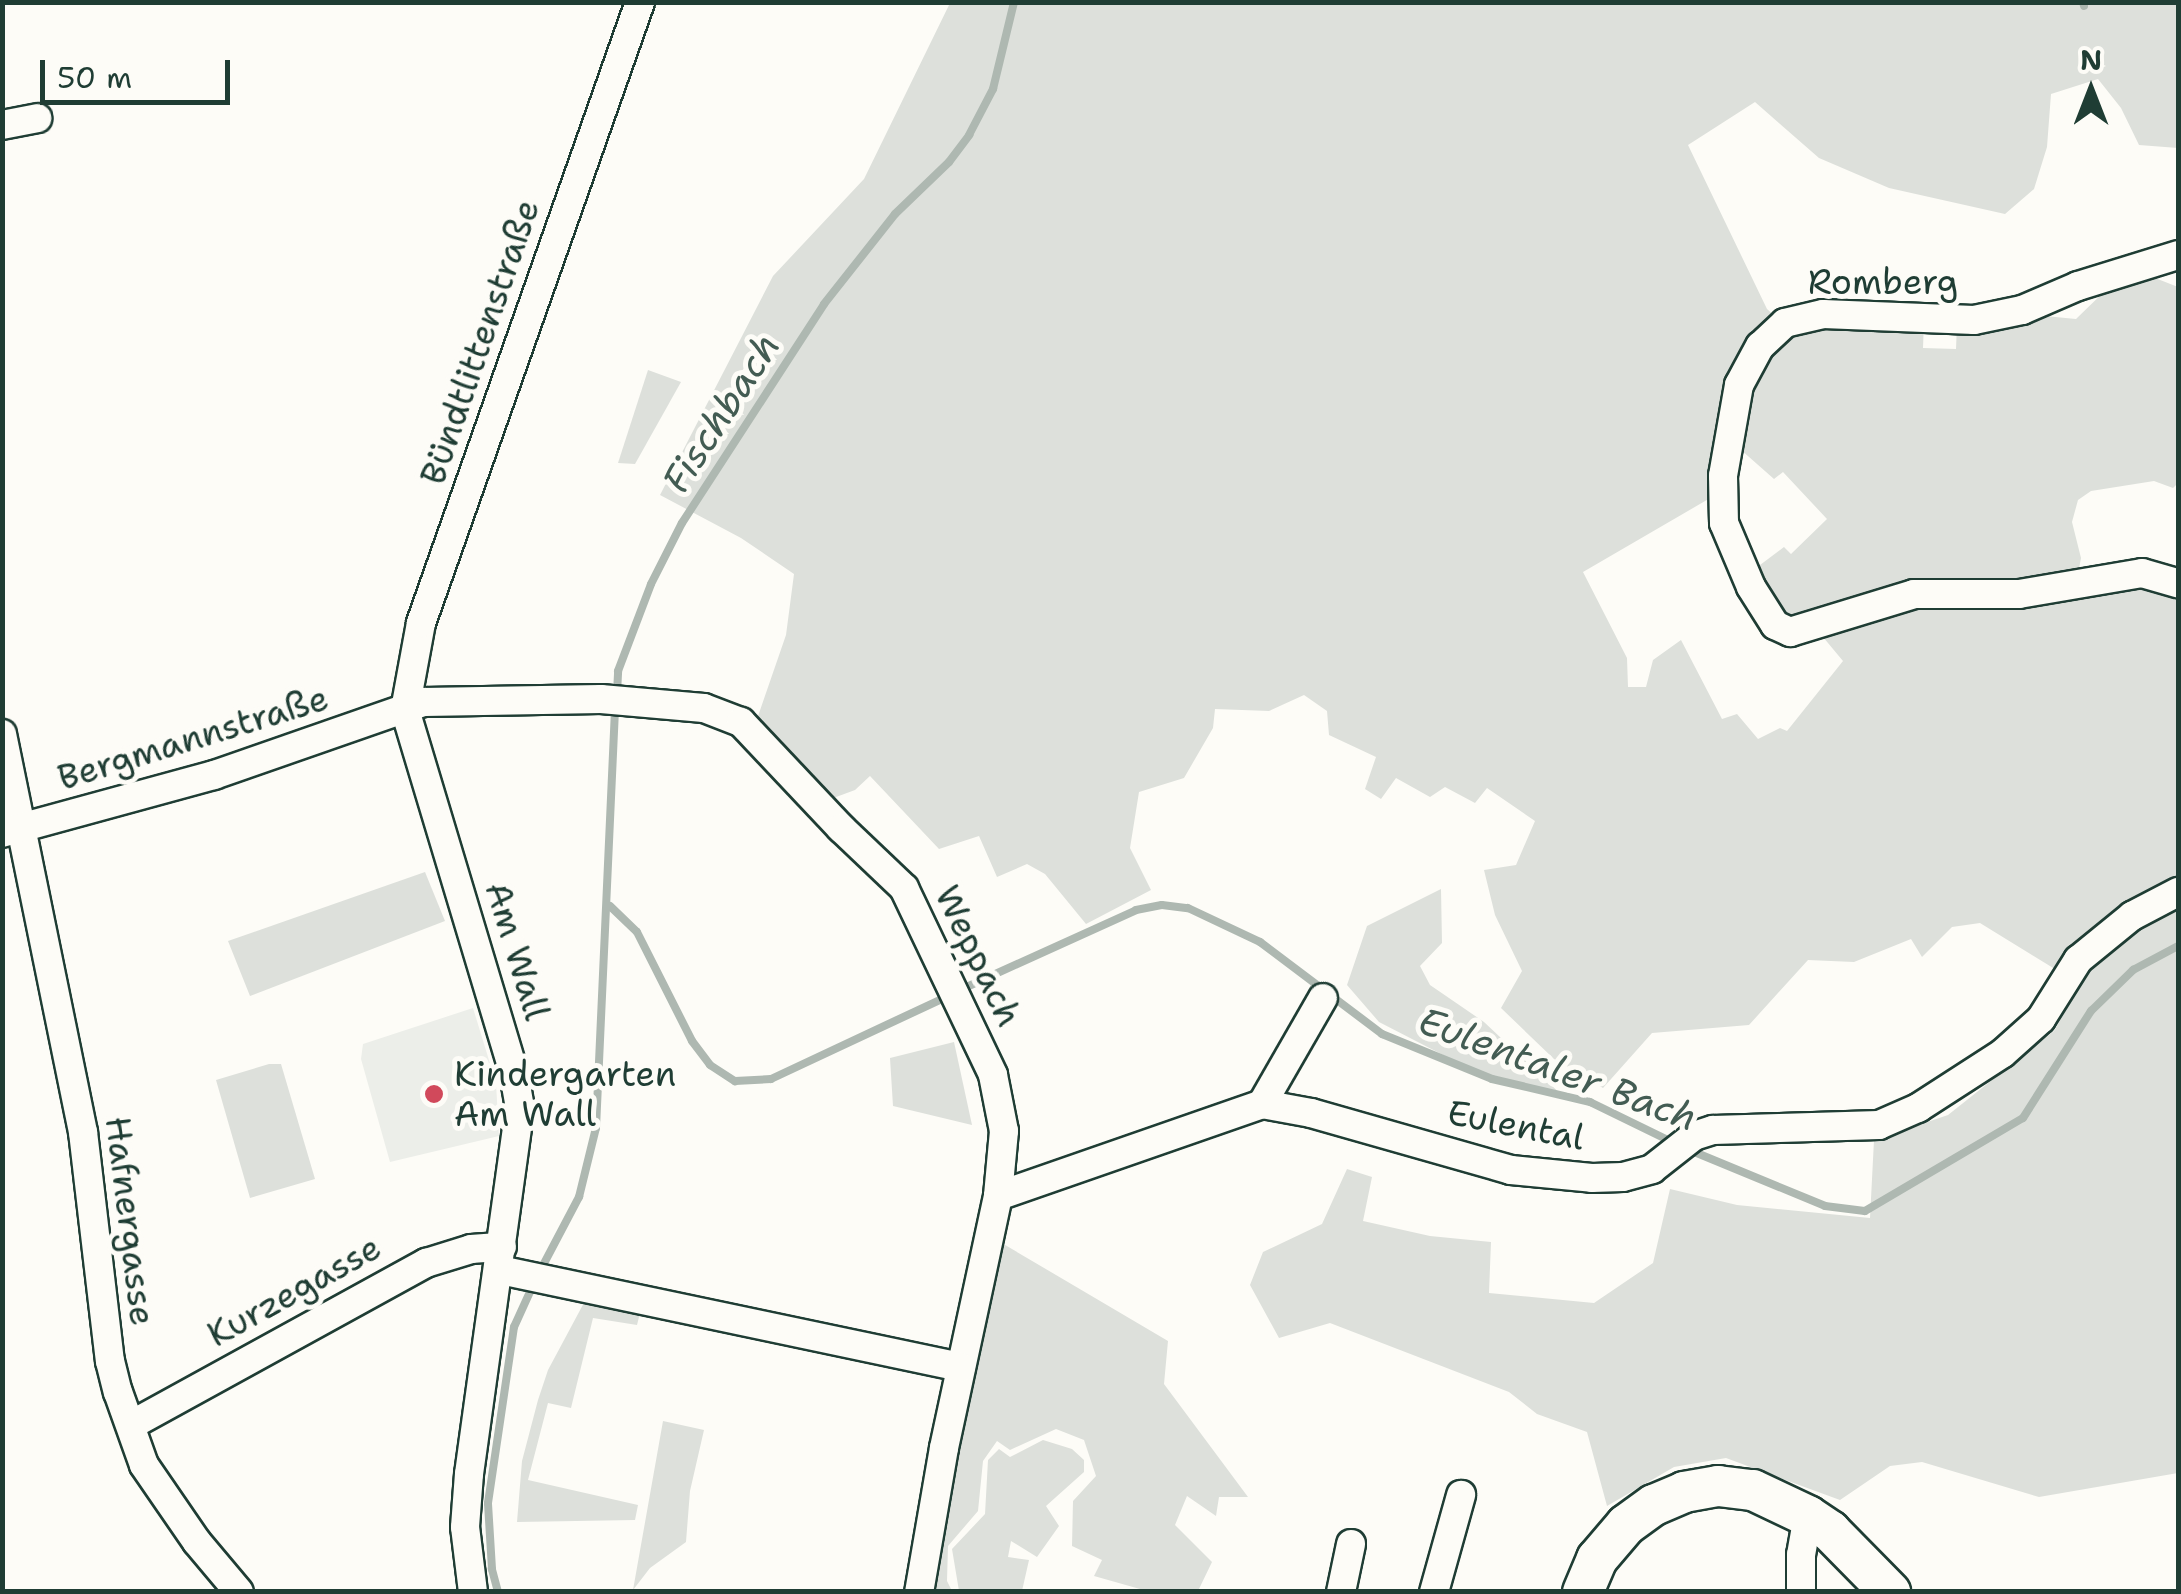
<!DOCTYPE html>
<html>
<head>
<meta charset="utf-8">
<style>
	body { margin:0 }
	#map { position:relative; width:2181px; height:1594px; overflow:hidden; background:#fdfcf7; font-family:"Shantell Sans",sans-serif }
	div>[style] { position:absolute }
	.built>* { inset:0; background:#eceee9 }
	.green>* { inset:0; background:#dde0db }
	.stream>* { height:8px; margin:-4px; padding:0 4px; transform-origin:4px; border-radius:4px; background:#aeb8b1 }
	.roads { filter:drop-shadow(2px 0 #1f3d34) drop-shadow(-2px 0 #1f3d34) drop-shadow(0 2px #1f3d34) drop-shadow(0 -2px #1f3d34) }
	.street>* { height:28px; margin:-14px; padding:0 14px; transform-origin:14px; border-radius:14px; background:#fdfcf7 }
	.secondary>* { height:40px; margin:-20px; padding:0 20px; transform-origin:20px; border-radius:20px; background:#fdfcf7 }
	.dots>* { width:28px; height:28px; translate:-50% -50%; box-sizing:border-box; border:5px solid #fdfcf7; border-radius:50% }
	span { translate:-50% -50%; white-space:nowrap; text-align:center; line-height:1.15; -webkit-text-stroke:10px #fdfcf7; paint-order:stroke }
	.street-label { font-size:35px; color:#1f3d34 }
	.poi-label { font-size:35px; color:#1f3d34 }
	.left { translate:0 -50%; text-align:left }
	.water-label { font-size:38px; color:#435c53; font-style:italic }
	.frame { position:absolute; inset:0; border:5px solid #1f3d34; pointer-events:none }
	.north { position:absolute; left:2041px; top:40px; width:100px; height:100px; -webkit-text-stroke:8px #fdfcf7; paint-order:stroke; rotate:0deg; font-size:28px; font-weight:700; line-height:40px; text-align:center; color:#1f3d34 }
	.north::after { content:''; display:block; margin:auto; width:35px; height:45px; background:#1f3d34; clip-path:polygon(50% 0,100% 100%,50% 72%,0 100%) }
	.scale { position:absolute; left:40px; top:60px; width:190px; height:45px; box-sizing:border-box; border:5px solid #1f3d34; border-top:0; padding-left:12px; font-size:30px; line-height:35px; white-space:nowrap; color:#1f3d34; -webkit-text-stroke:8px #fdfcf7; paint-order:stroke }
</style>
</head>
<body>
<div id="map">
	<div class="built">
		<i style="clip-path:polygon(473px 1008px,496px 1083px,499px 1136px,390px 1162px,361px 1059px,363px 1044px)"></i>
	</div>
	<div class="green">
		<i style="clip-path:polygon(evenodd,950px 3px,2178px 3px,2178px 148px,2139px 145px,2121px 108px,2098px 79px,2051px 94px,2047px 147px,2034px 189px,2005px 214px,1889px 188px,1819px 158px,1755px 102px,1688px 145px,1767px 309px,1779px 320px,1924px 321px,1923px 348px,1956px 349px,1957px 323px,2023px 314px,2076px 319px,2110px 286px,2150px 276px,2178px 287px,2178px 483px,2173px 488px,2154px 481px,2091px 491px,2078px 500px,2072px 522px,2081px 558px,2078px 574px,2178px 593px,2178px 1473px,2039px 1497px,1922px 1462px,1890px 1466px,1840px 1500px,1726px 1458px,1674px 1467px,1607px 1506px,1587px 1432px,1537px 1414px,1509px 1392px,1330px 1323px,1279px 1338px,1250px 1285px,1263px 1252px,1322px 1224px,1347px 1169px,1372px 1177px,1363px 1221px,1430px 1236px,1491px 1242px,1489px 1293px,1594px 1303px,1653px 1263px,1670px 1189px,1737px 1205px,1870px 1218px,1874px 1140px,1948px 1115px,2054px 1031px,2075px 995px,2076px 982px,1980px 923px,1952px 927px,1922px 957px,1911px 939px,1854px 962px,1808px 960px,1749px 1025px,1652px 1033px,1603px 1088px,1554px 1059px,1501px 1008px,1522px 971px,1495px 915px,1484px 870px,1516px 865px,1535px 821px,1487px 788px,1475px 803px,1445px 787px,1430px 797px,1396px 778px,1381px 799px,1365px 789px,1376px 757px,1329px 735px,1327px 711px,1304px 695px,1269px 711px,1215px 709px,1213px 728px,1184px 778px,1139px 792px,1130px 848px,1151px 890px,1086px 924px,1045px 874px,1027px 864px,997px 877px,979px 836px,939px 849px,870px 776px,855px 790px,828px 800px,757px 719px,786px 635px,794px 574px,741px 538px,660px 495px,773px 276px,864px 179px,950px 3px,1740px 449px,1774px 479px,1783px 472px,1827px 519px,1791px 554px,1784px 547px,1752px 571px,1793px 627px,1818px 631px,1843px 661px,1787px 731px,1780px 728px,1758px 739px,1737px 714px,1722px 719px,1681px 640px,1653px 660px,1646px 687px,1628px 687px,1627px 658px,1583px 572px,1712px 497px,1740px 449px)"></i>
		<i style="clip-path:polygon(648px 370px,681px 382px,635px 464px,618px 463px)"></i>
		<i style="clip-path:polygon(425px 872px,445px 921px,250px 996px,228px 941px)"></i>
		<i style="clip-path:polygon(1441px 889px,1442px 943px,1420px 966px,1430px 985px,1484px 1022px,1566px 1099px,1478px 1073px,1379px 1022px,1347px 985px,1367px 926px)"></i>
		<i style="clip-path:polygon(954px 1042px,972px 1125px,893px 1106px,890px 1058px)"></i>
		<i style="clip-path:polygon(269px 1064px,281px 1064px,315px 1179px,250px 1198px,216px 1080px)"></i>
		<i style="clip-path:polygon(1000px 1242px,1168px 1341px,1164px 1384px,1248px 1497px,1219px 1497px,1216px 1516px,1187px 1496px,1175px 1525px,1212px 1562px,1198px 1591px,1147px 1591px,1094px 1576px,1102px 1560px,1072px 1546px,1073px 1501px,1096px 1476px,1084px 1440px,1056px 1429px,1010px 1450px,997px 1441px,983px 1461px,978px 1511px,948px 1546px,947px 1581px,952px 1591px,931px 1592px)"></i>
		<i style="clip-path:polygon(586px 1299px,641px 1309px,637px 1325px,593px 1318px,571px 1408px,548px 1403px,528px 1480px,638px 1505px,635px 1520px,517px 1522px,522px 1461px,538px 1400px,548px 1370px)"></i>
		<i style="clip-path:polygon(663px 1421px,704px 1430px,690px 1491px,686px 1542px,650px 1568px,633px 1590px)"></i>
		<i style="clip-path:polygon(1043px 1440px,1072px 1449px,1084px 1460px,1084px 1472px,1046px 1506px,1059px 1526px,1037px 1557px,1011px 1541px,1008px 1557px,1029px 1560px,1022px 1591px,959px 1591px,952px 1549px,985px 1514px,988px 1460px,999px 1449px,1010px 1457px)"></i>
	</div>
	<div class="stream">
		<i style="left:2083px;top:2px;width:4px;rotate:76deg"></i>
		<i style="left:617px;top:693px;width:22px;rotate:-87deg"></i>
		<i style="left:618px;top:671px;width:93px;rotate:-69.2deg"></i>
		<i style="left:651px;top:584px;width:68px;rotate:-63.1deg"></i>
		<i style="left:682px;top:523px;width:261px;rotate:-57deg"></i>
		<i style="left:824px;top:304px;width:115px;rotate:-51.7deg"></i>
		<i style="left:895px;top:214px;width:75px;rotate:-43.9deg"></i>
		<i style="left:949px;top:162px;width:34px;rotate:-53deg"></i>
		<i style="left:969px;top:135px;width:52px;rotate:-62.4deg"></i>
		<i style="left:993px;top:89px;width:89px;rotate:-76.4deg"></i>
		<i style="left:610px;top:906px;width:37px;rotate:44deg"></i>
		<i style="left:637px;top:932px;width:122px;rotate:63.2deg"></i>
		<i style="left:692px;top:1041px;width:30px;rotate:53deg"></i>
		<i style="left:710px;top:1065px;width:30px;rotate:33deg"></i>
		<i style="left:735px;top:1081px;width:36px;rotate:-3deg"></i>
		<i style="left:771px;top:1079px;width:195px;rotate:-25.1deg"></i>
		<i style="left:960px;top:990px;width:193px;rotate:-24.4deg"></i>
		<i style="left:1136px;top:910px;width:26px;rotate:-11deg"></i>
		<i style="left:1162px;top:905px;width:26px;rotate:7deg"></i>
		<i style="left:1188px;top:908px;width:80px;rotate:25.3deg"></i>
		<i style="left:1260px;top:942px;width:153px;rotate:37deg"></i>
		<i style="left:1382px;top:1034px;width:119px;rotate:22.2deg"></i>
		<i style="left:1492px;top:1079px;width:101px;rotate:13.2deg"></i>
		<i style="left:1590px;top:1102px;width:93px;rotate:26deg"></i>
		<i style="left:1687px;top:1149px;width:149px;rotate:22.4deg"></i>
		<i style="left:1825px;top:1206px;width:40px;rotate:7.1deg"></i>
		<i style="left:1865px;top:1211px;width:183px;rotate:-30.5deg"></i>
		<i style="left:2023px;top:1118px;width:127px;rotate:-57.6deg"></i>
		<i style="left:2091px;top:1011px;width:59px;rotate:-44.3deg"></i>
		<i style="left:2133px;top:970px;width:51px;rotate:-28.1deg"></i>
		<i style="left:540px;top:1271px;width:84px;rotate:-62.2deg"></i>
		<i style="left:579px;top:1197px;width:71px;rotate:-76.2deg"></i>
		<i style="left:596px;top:1128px;width:421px;rotate:-87.4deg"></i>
		<i style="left:498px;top:1592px;width:24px;rotate:-105deg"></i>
		<i style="left:492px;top:1569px;width:66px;rotate:-93.5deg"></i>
		<i style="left:488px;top:1503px;width:178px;rotate:-81.6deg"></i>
		<i style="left:514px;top:1327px;width:48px;rotate:-65.6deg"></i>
	</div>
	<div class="roads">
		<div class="street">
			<i style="left:2px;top:125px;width:36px;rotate:-11deg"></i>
			<i style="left:2178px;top:255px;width:105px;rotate:162.8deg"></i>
			<i style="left:2078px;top:286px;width:61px;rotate:156.8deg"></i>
			<i style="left:2022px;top:310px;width:49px;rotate:168.2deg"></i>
			<i style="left:1974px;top:320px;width:151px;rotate:-177.7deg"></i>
			<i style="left:1823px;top:314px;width:39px;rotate:167deg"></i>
			<i style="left:1785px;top:323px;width:34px;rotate:137deg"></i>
			<i style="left:1760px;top:346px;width:44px;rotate:118.3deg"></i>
			<i style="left:1739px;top:385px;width:92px;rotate:100deg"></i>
			<i style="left:1723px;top:476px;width:47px;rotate:88.8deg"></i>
			<i style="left:1724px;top:523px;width:69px;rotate:67.1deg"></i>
			<i style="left:1751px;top:587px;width:45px;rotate:57.7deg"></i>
			<i style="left:1775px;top:625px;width:17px;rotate:25deg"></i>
			<i style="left:1790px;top:632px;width:130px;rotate:-17deg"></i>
			<i style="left:1914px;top:594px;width:105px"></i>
			<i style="left:2019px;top:594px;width:125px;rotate:-9.7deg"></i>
			<i style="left:2142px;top:573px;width:37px;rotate:16deg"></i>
			<i style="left:2px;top:734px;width:406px;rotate:78.5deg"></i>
			<i style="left:83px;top:1132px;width:231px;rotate:83.3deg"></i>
			<i style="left:110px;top:1361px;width:32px;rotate:76deg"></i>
			<i style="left:118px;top:1392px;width:77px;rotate:70.4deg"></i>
			<i style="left:144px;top:1465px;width:93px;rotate:55.5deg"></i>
			<i style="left:197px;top:1542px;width:65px;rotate:50deg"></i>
			<i style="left:2px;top:833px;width:220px;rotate:-15.3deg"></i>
			<i style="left:214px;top:775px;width:222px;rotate:-19.2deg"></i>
			<i style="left:424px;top:702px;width:177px;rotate:-1deg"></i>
			<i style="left:601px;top:699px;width:103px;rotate:5deg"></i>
			<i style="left:704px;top:708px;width:40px;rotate:21deg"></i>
			<i style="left:741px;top:722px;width:146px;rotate:46.7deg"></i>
			<i style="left:841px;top:828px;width:87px;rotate:43.6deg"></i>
			<i style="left:904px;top:888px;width:207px;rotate:64.5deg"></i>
			<i style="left:993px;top:1075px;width:57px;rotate:78.9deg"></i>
			<i style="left:1004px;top:1131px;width:65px;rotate:95.3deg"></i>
			<i style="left:998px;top:1196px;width:258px;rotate:102.1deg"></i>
			<i style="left:944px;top:1448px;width:146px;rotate:99.8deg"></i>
			<i style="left:1262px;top:1104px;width:122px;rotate:-60.1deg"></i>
			<i style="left:998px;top:1196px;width:280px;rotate:-19.2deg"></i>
			<i style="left:1262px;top:1104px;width:50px;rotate:10.4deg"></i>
			<i style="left:1311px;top:1113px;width:208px;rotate:15.9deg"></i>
			<i style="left:1511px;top:1170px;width:81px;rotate:5.6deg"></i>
			<i style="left:1592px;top:1178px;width:31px;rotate:-2deg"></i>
			<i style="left:1623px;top:1177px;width:30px;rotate:-15deg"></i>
			<i style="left:1652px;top:1169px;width:53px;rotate:-38.2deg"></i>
			<i style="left:1694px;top:1136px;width:20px;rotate:-18deg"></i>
			<i style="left:1713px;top:1130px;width:166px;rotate:-1.7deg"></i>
			<i style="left:1879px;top:1125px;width:43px;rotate:-23.6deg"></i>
			<i style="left:1918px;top:1108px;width:101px;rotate:-32.9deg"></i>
			<i style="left:2003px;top:1053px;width:51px;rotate:-41.8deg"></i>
			<i style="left:2041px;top:1019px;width:70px;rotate:-57.9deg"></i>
			<i style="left:2078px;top:960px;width:70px;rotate:-39.2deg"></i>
			<i style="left:2132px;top:916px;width:52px;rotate:-27.6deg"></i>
			<i style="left:500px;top:1270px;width:471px;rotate:11.9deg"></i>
			<i style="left:131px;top:1425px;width:337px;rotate:-28.8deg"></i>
			<i style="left:426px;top:1263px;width:47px;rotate:-17.3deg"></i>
			<i style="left:471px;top:1249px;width:31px;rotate:-4deg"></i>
			<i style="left:473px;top:1592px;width:65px;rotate:-97deg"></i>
			<i style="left:465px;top:1527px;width:53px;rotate:-85.7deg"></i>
			<i style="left:469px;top:1474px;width:370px;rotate:-82.1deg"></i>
			<i style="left:520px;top:1108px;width:36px;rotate:-100deg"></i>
			<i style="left:514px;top:1073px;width:379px;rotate:-106.7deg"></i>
			<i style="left:405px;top:710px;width:88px;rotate:-79.6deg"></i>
			<i style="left:421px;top:623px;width:658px;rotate:-70.57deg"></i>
			<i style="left:1341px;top:1592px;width:49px;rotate:-78.2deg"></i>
			<i style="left:1434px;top:1592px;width:101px;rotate:-74.4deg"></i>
			<i style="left:1801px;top:1592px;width:37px;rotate:-90deg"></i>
			<i style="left:1801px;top:1555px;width:40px;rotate:-80deg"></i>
		</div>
		<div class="secondary">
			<i style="left:1583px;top:1592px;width:36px;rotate:-67deg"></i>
			<i style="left:1597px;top:1559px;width:45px;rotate:-49.5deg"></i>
			<i style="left:1626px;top:1525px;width:34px;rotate:-36deg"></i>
			<i style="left:1654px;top:1505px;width:33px;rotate:-23deg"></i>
			<i style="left:1684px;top:1492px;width:35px;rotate:-10deg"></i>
			<i style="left:1718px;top:1486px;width:35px;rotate:7deg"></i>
			<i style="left:1753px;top:1490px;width:61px;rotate:25.3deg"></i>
			<i style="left:1808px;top:1516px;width:27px;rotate:34deg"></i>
			<i style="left:1830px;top:1531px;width:86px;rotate:45.5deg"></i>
		</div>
	</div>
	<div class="dots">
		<i style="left:434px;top:1094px;background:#d1495b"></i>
	</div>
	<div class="street-label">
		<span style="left:1883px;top:282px">Romberg</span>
		<span style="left:480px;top:342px;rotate:-71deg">Bündtlittenstraße</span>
		<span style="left:193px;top:738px;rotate:-17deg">Bergmannstraße</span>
		<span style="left:517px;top:951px;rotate:73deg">Am Wall</span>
		<span style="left:978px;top:956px;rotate:64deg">Weppach</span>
		<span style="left:1516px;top:1125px;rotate:11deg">Eulental</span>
		<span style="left:130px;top:1221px;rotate:83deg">Hafnergasse</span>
		<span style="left:294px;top:1291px;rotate:-29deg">Kurzegasse</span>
	</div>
	<div class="poi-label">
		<span class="left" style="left:454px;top:1094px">Kindergarten<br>Am Wall</span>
	</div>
	<div class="water-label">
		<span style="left:721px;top:413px;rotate:-57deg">Fischbach</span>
		<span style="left:1558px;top:1069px;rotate:20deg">Eulentaler Bach</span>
	</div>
	<div class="frame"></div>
	<div class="north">N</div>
	<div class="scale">50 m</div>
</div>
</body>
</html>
